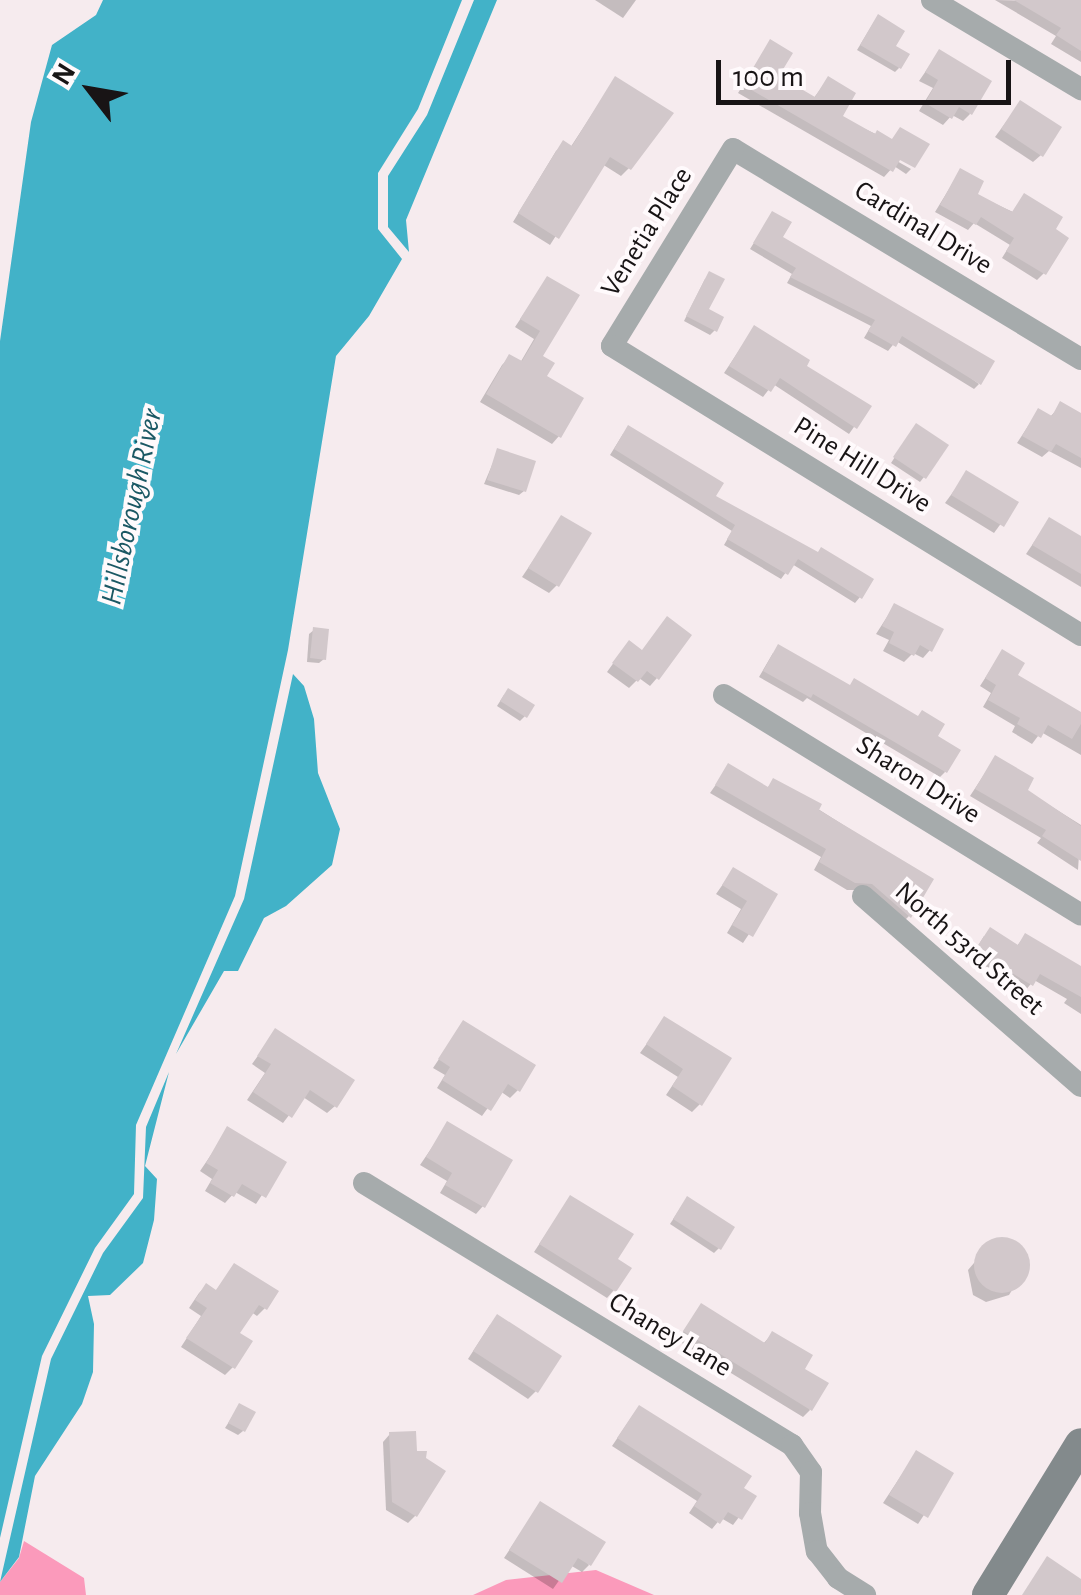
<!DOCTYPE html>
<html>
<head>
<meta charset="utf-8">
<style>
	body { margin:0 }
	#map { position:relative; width:1081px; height:1595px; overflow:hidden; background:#f6ebee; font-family:"Alegreya Sans",sans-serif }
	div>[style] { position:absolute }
	.green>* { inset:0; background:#fb9abb }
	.water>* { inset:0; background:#42b2c8 }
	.shadow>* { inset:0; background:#0003 }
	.building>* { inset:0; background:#d2c8cb }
	.round { border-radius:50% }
	.street>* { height:22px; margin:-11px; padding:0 11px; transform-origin:11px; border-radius:11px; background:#a6abac }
	.secondary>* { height:32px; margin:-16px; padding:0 16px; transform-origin:16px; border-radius:16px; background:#838a8c }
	span { translate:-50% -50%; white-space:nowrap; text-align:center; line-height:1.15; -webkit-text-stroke:8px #fffafc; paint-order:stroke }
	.street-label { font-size:28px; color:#181415 }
	.water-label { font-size:30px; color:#1b5864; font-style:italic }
	.north { position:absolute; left:40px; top:40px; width:100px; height:100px; -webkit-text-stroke:8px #fffafc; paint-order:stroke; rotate:301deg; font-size:28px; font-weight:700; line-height:40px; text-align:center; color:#181415 }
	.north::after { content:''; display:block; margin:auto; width:35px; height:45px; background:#181415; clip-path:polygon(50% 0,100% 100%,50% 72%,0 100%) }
	.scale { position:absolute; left:716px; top:60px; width:295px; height:45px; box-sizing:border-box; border:5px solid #181415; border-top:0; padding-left:12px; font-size:30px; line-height:35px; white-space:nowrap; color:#181415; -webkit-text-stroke:8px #fffafc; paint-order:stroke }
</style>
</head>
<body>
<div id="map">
	<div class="green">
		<i style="clip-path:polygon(24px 1541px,84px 1578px,86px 1595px,0 1595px,0 1582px,19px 1558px)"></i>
		<i style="clip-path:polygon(596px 1570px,654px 1595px,473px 1595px,506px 1580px)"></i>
	</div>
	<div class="water">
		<i style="clip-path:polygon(103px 0,462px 0,418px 109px,378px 173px,378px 229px,402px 259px,369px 316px,336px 356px,288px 650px,235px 896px,136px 1125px,134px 1194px,95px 1248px,42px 1356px,0 1538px,0 341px,31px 122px,52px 45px,96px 15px)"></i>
		<i style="clip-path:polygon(474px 0,497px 0,406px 220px,409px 252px,388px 227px,388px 176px,427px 115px)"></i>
		<i style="clip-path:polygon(293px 674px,304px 686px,314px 719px,318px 773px,340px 829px,332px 865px,286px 906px,264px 918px,238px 971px,224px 971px,176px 1054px,244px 899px)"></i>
		<i style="clip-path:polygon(169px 1072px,145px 1166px,157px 1179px,154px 1220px,143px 1263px,110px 1295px,88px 1296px,94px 1324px,93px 1372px,82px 1404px,35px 1476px,19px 1557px,0 1582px,51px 1359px,103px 1253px,143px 1198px,146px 1127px)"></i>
	</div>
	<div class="shadow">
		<i style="clip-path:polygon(595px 0,636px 0,623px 18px)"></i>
		<i style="clip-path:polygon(995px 0,1081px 2px,1081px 62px,1051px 44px,1056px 36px)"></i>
		<i style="clip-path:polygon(874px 22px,893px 47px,899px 68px,895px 72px,857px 50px)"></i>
		<i style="clip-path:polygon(770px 42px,776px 77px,813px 99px,828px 79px,839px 117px,891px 141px,900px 130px,888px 156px,911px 169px,906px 174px,894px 166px,884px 177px,738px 93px)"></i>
		<i style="clip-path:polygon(939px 52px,970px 114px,963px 121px,952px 115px,943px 125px,919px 111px,933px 88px,919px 81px)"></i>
		<i style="clip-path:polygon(615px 79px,629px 168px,621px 176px,602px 164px,550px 245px,513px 222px,556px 151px,564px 144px,570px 148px)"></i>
		<i style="clip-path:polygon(1020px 103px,1041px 155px,1033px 162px,995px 137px)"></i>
		<i style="clip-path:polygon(960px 171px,974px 194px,1052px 230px,1044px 273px,1037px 280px,1002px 258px,1010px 245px,974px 223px,968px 230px,935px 212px)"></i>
		<i style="clip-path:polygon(772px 214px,780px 238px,979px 384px,974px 389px,896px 341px,888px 351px,864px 338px,871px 326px,787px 283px,792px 274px,750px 249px)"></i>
		<i style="clip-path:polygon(547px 279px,539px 357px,559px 436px,552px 444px,480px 402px,502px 365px,510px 357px,520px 363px,534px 339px,515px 327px)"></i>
		<i style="clip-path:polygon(705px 279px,706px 310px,715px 330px,710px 335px,684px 321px)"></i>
		<i style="clip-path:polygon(754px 328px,803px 367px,868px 407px,849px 434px,773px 384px,763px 397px,724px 373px)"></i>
		<i style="clip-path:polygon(1061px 405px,1081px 426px,1081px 468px,1049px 451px,1042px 457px,1017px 443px,1038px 411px,1050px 417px)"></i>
		<i style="clip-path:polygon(912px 431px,924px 477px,920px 482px,891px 463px)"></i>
		<i style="clip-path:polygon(623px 434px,713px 497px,860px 597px,855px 603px,792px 564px,781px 579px,724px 545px,732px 531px,610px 455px)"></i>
		<i style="clip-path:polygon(498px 451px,524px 491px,519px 495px,484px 484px)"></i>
		<i style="clip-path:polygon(967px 473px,1016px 503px,994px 533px,945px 503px)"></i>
		<i style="clip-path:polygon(562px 518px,557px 585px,549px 593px,522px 577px)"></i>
		<i style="clip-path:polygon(1049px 520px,1081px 541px,1081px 587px,1026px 554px)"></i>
		<i style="clip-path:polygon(894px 606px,930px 650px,923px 658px,913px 653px,904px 662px,883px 651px,889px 640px,876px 634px)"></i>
		<i style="clip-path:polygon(314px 630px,324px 659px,319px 663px,307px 662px,309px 634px)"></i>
		<i style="clip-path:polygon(622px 651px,657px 678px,650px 686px,639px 678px,629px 688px,607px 672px)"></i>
		<i style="clip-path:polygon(1002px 652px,1015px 676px,1081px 715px,1081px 755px,1041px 732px,1032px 744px,1012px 732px,1015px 726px,983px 707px,991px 693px,980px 686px)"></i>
		<i style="clip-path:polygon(773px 653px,935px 737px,945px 772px,940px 777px,807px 698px,803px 702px,759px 677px)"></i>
		<i style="clip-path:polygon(504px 695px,525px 716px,520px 721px,497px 706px)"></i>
		<i style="clip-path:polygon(995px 758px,1025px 790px,1081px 825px,1078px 870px,1037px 843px,1041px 838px,970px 796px)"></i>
		<i style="clip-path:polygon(729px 766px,766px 789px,774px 781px,930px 880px,909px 916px,902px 923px,864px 890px,847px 890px,814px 870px,821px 857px,710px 793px)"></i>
		<i style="clip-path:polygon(733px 870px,775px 895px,743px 943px,727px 933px,741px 909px,716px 894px)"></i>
		<i style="clip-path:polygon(984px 936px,1016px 947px,1025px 936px,1081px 969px,1081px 1014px,1064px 1003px,1067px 999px,1034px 980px,1025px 991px,971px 957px)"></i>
		<i style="clip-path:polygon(664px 1020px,700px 1104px,692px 1112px,666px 1095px,678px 1077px,640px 1053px)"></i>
		<i style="clip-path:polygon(463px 1023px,518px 1090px,510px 1098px,500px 1091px,482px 1116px,437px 1088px,445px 1075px,433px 1068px)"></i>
		<i style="clip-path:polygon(275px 1032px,335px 1106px,327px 1113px,303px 1097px,283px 1123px,247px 1100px,265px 1073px,252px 1064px)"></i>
		<i style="clip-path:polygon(448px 1124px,483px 1206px,476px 1214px,440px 1193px,447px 1181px,420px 1165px)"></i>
		<i style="clip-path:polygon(228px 1130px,283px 1163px,256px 1204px,235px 1192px,225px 1203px,205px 1191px,212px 1179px,200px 1171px)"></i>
		<i style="clip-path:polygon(570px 1198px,615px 1260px,614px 1290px,607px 1298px,534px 1252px)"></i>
		<i style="clip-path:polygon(683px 1204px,719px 1248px,714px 1253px,670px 1224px)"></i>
		<i style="clip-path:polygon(1005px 1238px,1021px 1246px,1028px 1265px,1009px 1295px,986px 1302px,973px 1295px,968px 1270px,992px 1242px)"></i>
		<i style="clip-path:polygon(234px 1266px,265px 1308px,257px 1316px,251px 1312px,237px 1334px,233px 1367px,225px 1375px,181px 1347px,201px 1316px,189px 1308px,199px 1293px,206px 1286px,215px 1292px)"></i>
		<i style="clip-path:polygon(702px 1306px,763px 1344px,772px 1334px,810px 1410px,803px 1417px,677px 1340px)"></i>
		<i style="clip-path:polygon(490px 1325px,536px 1391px,528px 1399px,468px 1359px)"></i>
		<i style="clip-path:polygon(239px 1406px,243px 1431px,238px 1435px,225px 1428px)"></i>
		<i style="clip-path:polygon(633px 1415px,754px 1497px,733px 1525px,721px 1518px,712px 1529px,689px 1513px,697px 1501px,612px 1446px)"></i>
		<i style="clip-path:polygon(390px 1434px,415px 1454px,415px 1516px,408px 1523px,386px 1510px,383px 1442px)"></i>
		<i style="clip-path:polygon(916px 1453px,951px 1474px,918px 1524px,883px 1503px)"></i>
		<i style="clip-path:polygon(540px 1504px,589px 1565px,582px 1572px,570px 1565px,553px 1589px,504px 1558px)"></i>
	</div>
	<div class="building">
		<i style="clip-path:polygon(1014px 0,1081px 0,1081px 51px,1056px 35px,1061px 28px)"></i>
		<i style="clip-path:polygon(878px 14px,905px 31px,896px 46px,910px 54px,901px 69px,860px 45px)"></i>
		<i style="clip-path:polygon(770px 39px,793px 53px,779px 76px,815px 97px,828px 76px,856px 93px,843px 116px,875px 134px,877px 130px,892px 139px,900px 127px,930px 144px,915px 168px,900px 160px,893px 172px,743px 85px)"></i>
		<i style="clip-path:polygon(939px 49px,992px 81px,972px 115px,959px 107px,952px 119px,925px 103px,938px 80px,925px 72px)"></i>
		<i style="clip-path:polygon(615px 76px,674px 113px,631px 170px,610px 157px,559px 239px,518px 213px,563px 140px,572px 146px)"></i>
		<i style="clip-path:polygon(1020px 100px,1062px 127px,1043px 157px,1001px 129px)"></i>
		<i style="clip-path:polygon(960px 168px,984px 181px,978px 194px,1012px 212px,1024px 193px,1063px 217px,1056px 229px,1069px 238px,1046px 275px,1006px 251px,1014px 238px,981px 217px,976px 225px,940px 205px)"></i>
		<i style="clip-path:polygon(772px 211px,792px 222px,783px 237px,995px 361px,981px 385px,902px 336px,896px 347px,868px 331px,875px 320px,790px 277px,796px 268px,753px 243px)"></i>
		<i style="clip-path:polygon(709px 271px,725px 279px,709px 309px,724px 317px,717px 332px,686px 316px)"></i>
		<i style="clip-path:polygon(547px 276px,580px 295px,543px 356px,555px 363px,547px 376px,584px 398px,561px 438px,486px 394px,509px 354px,522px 361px,540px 331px,520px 319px)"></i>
		<i style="clip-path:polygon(754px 325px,810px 360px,807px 366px,872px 406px,857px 429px,780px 378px,771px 392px,729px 366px)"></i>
		<i style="clip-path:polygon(1060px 401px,1081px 413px,1081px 458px,1056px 444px,1051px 452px,1022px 436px,1038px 408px,1052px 416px)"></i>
		<i style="clip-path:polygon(916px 423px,949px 445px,926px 479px,893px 457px)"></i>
		<i style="clip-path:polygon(628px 425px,724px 483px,716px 496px,818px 552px,821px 547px,874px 579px,862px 599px,798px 559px,788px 575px,727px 539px,735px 525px,614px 449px)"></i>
		<i style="clip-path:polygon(497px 448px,536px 461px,526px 492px,487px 480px)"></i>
		<i style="clip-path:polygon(966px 470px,1019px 502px,1004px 527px,951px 495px)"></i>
		<i style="clip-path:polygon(561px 515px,592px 533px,559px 587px,528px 568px)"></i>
		<i style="clip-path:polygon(1049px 517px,1081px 536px,1081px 574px,1032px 545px)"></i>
		<i style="clip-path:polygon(894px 603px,944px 629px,932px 652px,920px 645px,914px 656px,889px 643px,894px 632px,882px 626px)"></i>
		<i style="clip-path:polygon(667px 616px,692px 635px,659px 680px,647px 671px,638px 682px,612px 663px,629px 640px,642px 650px)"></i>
		<i style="clip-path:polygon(313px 627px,329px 629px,326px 660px,310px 658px)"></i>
		<i style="clip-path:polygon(778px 644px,850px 685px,854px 678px,918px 716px,922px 710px,945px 724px,938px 736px,961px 750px,947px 773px,813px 694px,811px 698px,763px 671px)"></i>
		<i style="clip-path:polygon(1002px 649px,1025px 663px,1018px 675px,1081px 712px,1081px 724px,1072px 739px,1048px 725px,1041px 738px,1017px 724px,1020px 718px,988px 700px,996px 685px,985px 678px)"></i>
		<i style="clip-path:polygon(508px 688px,535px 705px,527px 718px,500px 701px)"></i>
		<i style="clip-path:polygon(995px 755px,1034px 778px,1028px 790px,1081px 826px,1081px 861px,1042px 836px,1046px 830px,975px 789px)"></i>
		<i style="clip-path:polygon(728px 763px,768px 787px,773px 778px,822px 804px,819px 810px,934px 879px,911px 918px,872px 884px,855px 883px,819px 862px,826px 849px,715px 785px)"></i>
		<i style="clip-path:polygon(733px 867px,778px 894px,753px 937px,732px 925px,747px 901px,722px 885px)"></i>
		<i style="clip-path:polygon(990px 927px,1018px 945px,1025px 933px,1081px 966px,1081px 997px,1040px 974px,1033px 986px,975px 950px)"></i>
		<i style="clip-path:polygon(664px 1016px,732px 1058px,702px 1106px,672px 1086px,683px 1069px,646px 1044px)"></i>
		<i style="clip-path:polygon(463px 1020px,536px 1065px,520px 1092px,508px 1084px,491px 1111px,442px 1080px,450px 1067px,438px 1059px)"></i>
		<i style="clip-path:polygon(275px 1028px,355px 1080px,337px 1108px,310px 1090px,292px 1118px,253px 1092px,271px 1064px,257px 1056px)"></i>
		<i style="clip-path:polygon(447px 1121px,513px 1160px,485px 1208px,445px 1185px,452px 1173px,426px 1157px)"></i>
		<i style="clip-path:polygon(227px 1126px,287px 1162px,266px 1198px,242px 1184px,234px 1197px,210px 1183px,218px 1170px,206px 1163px)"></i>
		<i style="clip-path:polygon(570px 1195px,634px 1234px,618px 1259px,632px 1268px,616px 1292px,539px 1244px)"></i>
		<i style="clip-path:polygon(687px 1196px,735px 1227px,721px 1250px,673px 1219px)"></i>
		<i class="round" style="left:974px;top:1237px;width:56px;height:56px"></i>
		<i style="clip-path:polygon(234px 1263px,279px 1291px,267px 1310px,259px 1305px,240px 1333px,253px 1341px,235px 1369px,186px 1338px,207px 1308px,195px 1300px,206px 1283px,216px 1290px)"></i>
		<i style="clip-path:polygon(701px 1303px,765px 1343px,772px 1331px,813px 1355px,805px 1369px,829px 1383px,812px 1411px,683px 1331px)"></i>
		<i style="clip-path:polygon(497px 1314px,562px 1356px,538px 1393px,473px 1351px)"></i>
		<i style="clip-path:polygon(239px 1403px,256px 1412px,245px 1432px,228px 1423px)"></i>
		<i style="clip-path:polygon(639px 1405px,752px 1476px,744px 1488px,757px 1496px,742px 1520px,728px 1512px,720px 1524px,694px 1506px,702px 1494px,617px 1438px)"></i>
		<i style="clip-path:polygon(416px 1431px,417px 1451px,427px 1451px,426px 1458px,446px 1471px,417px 1517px,392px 1502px,389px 1432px)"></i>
		<i style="clip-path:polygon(916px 1450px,954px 1473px,928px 1518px,889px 1495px)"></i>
		<i style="clip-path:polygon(540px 1501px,606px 1542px,591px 1566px,578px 1558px,562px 1583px,509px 1550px)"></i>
		<i style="clip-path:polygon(1047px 1556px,1081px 1579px,1081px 1595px,1022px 1595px)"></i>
	</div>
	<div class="street">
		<i style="left:932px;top:0;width:174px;rotate:30.9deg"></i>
		<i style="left:1081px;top:359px;width:406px;rotate:-148.9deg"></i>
		<i style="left:733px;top:149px;width:231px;rotate:121.6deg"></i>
		<i style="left:612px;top:346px;width:551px;rotate:31.64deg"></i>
		<i style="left:724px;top:695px;width:419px;rotate:31.6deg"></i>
		<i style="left:863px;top:896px;width:289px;rotate:41.1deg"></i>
		<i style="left:364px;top:1183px;width:502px;rotate:31.47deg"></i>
		<i style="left:792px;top:1445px;width:33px;rotate:55deg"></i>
		<i style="left:811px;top:1472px;width:41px;rotate:91.4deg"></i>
		<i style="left:810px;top:1513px;width:39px;rotate:80deg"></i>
		<i style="left:817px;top:1551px;width:34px;rotate:52deg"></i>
		<i style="left:838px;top:1578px;width:32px;rotate:32deg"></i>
	</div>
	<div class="secondary">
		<i style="left:988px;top:1595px;width:177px;rotate:-58.4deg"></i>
	</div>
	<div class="street-label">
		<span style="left:923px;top:228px;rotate:31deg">Cardinal Drive</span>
		<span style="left:647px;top:232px;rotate:-58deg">Venetia Place</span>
		<span style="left:862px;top:465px;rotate:32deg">Pine Hill Drive</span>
		<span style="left:918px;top:780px;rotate:32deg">Sharon Drive</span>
		<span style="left:969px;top:949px;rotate:41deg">North 53rd Street</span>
		<span style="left:670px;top:1335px;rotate:31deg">Chaney Lane</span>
	</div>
	<div class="water-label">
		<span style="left:132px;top:507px;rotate:-78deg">Hillsborough River</span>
	</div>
	<div class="north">N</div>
	<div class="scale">100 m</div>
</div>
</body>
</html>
